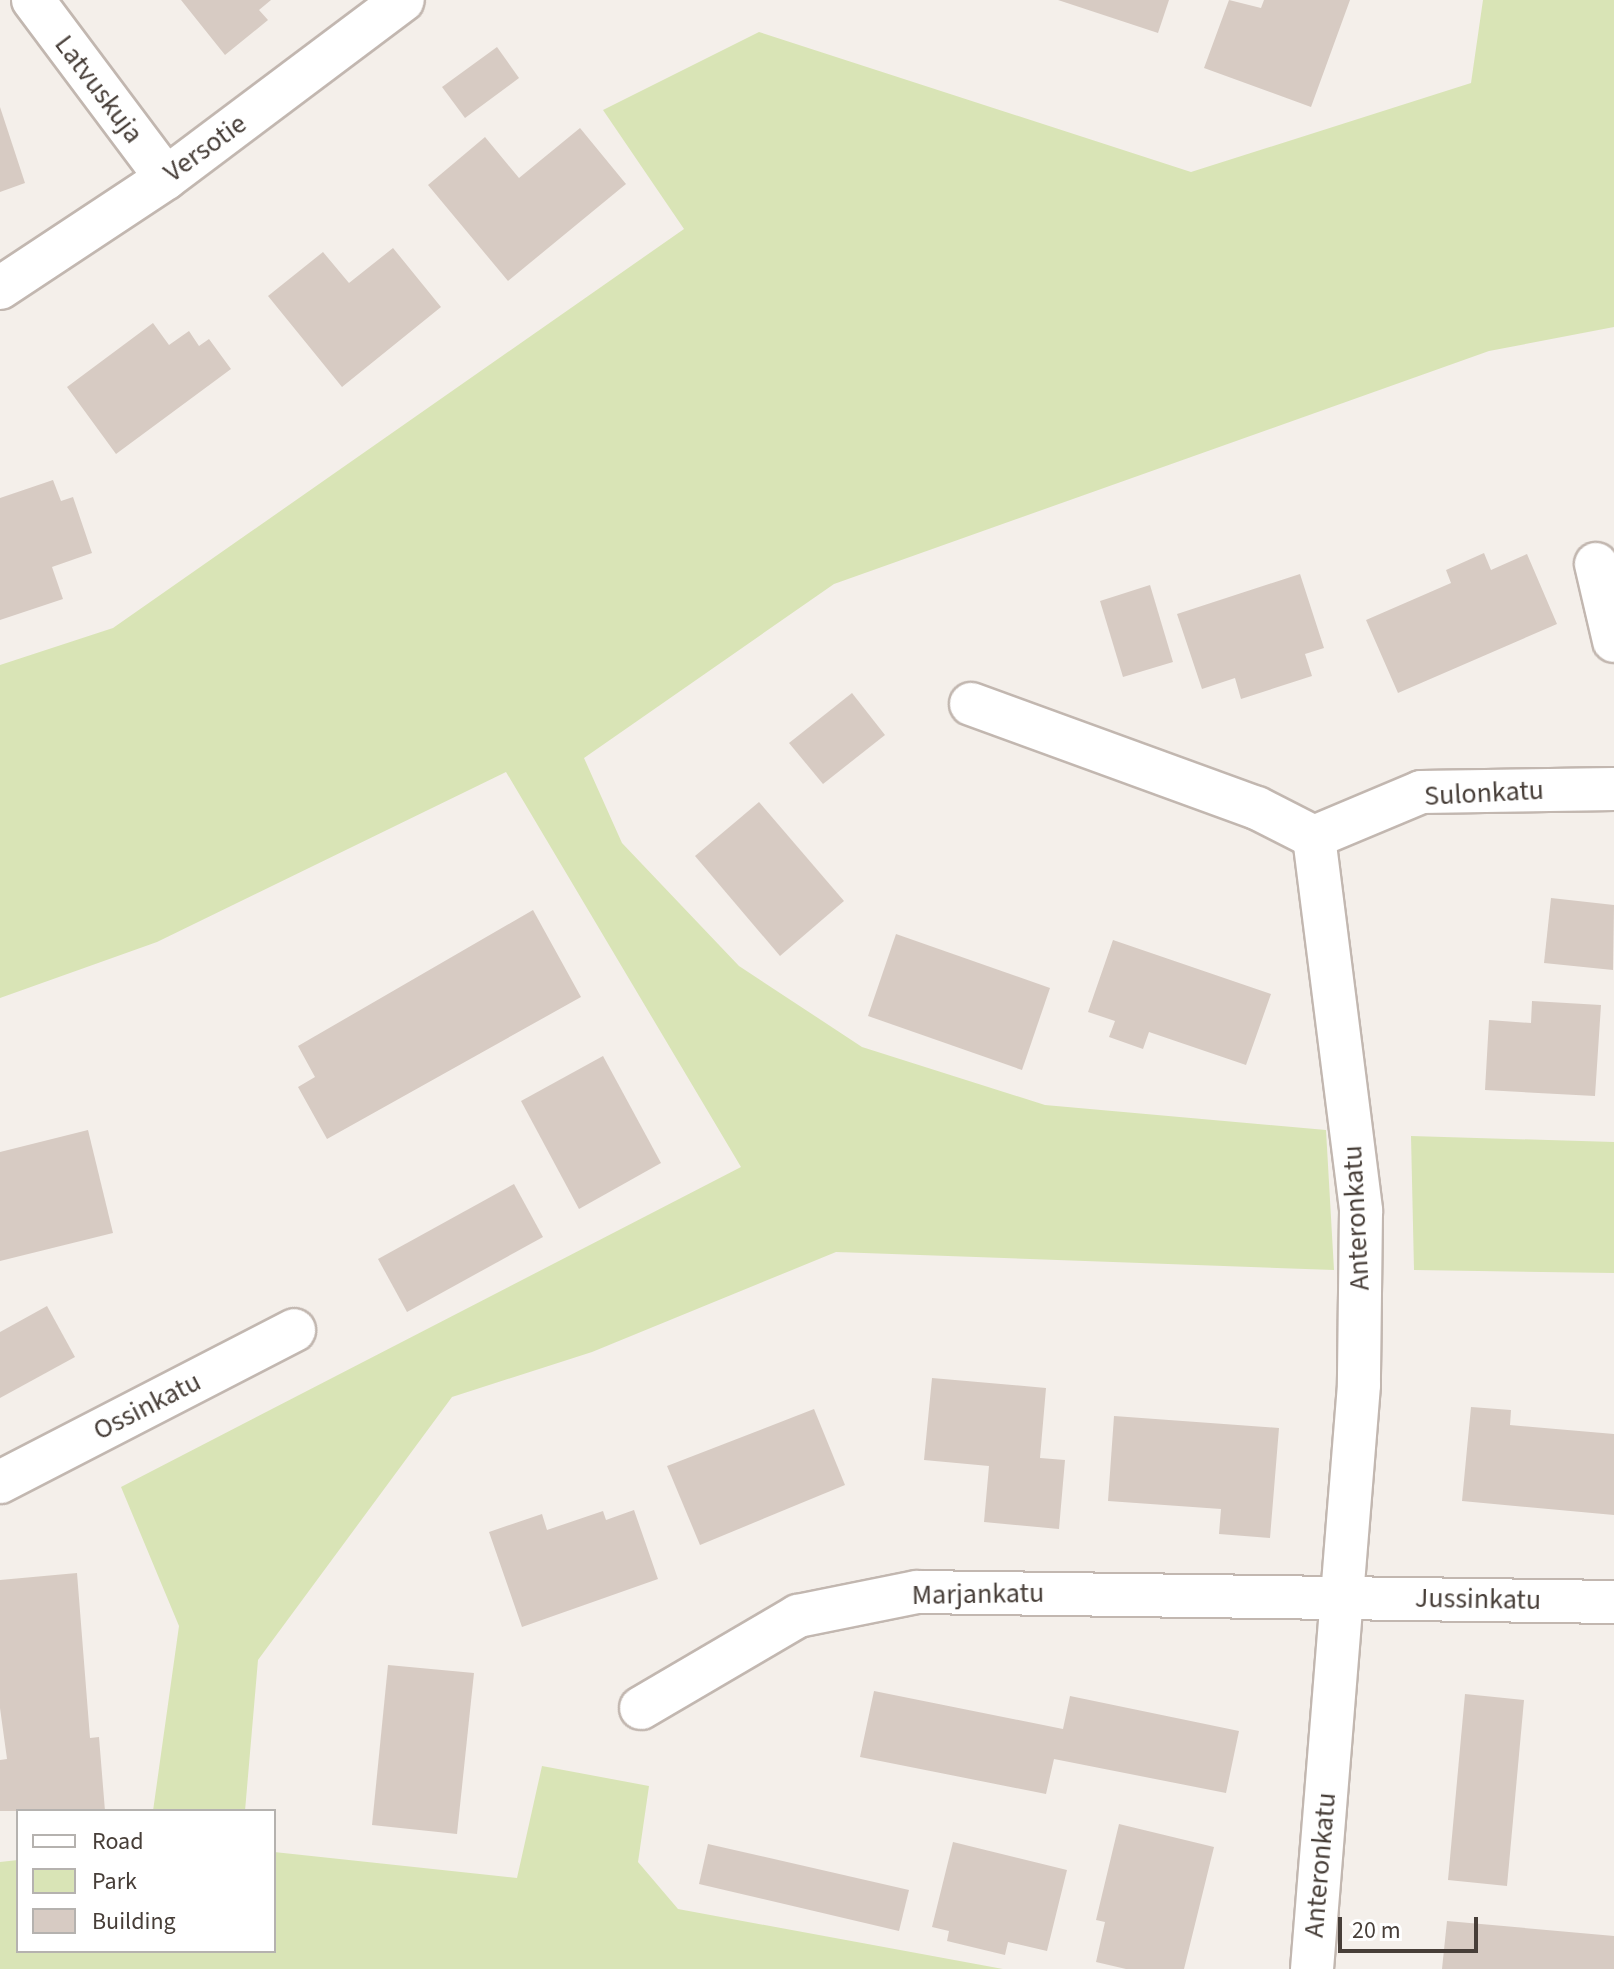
<!DOCTYPE html>
<html>
<head>
<meta charset="utf-8">
<style>
	body { margin:0 }
	#map { position:relative; width:1614px; height:1969px; overflow:hidden; background:#f4efea; font-family:"Source Sans 3",sans-serif }
	div>[style] { position:absolute }
	.green>* { inset:0; background:#d9e4b6 }
	.building>* { inset:0; background:#d7cbc3 }
	.roads { filter:drop-shadow(2px 0 #c2b7b0) drop-shadow(-2px 0 #c2b7b0) drop-shadow(0 2px #c2b7b0) drop-shadow(0 -2px #c2b7b0) }
	.minor>* { height:42px; margin:-21px; padding:0 21px; transform-origin:21px; border-radius:21px; background:#fff }
	span { translate:-50% -50%; white-space:nowrap; text-align:center; line-height:1.15; -webkit-text-stroke:6px #fff; paint-order:stroke }
	.street-label { font-size:28px; color:#473e38 }
	.legend { position:absolute; left:16px; top:1809px; width:260px; height:144px; box-sizing:border-box; background:#fff; border:2px solid #b5b2af; margin:0; padding:10px 14px; list-style:none; font-size:24px; color:#473e38 }
	.legend li { display:flex; align-items:center; gap:16px; height:40px }
	.legend b { width:40px; border:2px solid #b5b2af }
	.scale { position:absolute; left:1338px; top:1917px; width:140px; height:36px; box-sizing:border-box; border:4px solid #473e38; border-top:0; padding-left:10px; font-size:24px; line-height:28px; white-space:nowrap; color:#473e38; -webkit-text-stroke:6px #fff; paint-order:stroke }
</style>
</head>
<body>
<div id="map">
	<div class="green">
		<i style="clip-path:polygon(1483px 0,1614px 0,1614px 327px,1489px 351px,834px 584px,584px 758px,622px 843px,739px 966px,862px 1047px,1045px 1105px,1326px 1130px,1334px 1270px,836px 1252px,592px 1352px,452px 1397px,258px 1660px,245px 1811px,153px 1811px,179px 1626px,121px 1487px,741px 1167px,506px 772px,157px 942px,0 998px,0 665px,113px 628px,684px 229px,603px 110px,759px 32px,1191px 172px,1471px 83px)"></i>
		<i style="clip-path:polygon(1411px 1136px,1614px 1142px,1614px 1273px,1414px 1270px)"></i>
		<i style="clip-path:polygon(542px 1766px,649px 1786px,638px 1862px,678px 1909px,1003px 1969px,0 1969px,0 1862px,18px 1860px,18px 1951px,274px 1951px,274px 1852px,517px 1878px)"></i>
	</div>
	<div class="building">
		<i style="clip-path:polygon(181px 0,271px 0,259px 10px,268px 20px,225px 55px)"></i>
		<i style="clip-path:polygon(1058px 0,1169px 0,1158px 33px)"></i>
		<i style="clip-path:polygon(1229px 0,1261px 8px,1264px 0,1350px 0,1311px 107px,1204px 68px)"></i>
		<i style="clip-path:polygon(497px 47px,519px 78px,465px 118px,442px 87px)"></i>
		<i style="clip-path:polygon(0 107px,25px 183px,0 192px)"></i>
		<i style="clip-path:polygon(580px 128px,626px 184px,508px 281px,428px 185px,485px 137px,519px 178px)"></i>
		<i style="clip-path:polygon(393px 248px,441px 307px,342px 387px,268px 296px,323px 252px,349px 283px)"></i>
		<i style="clip-path:polygon(153px 323px,169px 345px,189px 331px,199px 346px,209px 339px,231px 369px,116px 454px,67px 387px)"></i>
		<i style="clip-path:polygon(53px 480px,61px 501px,73px 497px,92px 553px,52px 567px,63px 599px,0 620px,0 498px)"></i>
		<i style="clip-path:polygon(1484px 553px,1491px 570px,1527px 554px,1557px 624px,1398px 693px,1366px 620px,1451px 583px,1446px 570px)"></i>
		<i style="clip-path:polygon(1300px 574px,1324px 648px,1305px 654px,1312px 676px,1241px 699px,1235px 678px,1202px 689px,1177px 614px)"></i>
		<i style="clip-path:polygon(1150px 585px,1173px 662px,1123px 677px,1100px 601px)"></i>
		<i style="clip-path:polygon(852px 693px,885px 735px,823px 784px,789px 743px)"></i>
		<i style="clip-path:polygon(759px 802px,844px 901px,780px 956px,695px 856px)"></i>
		<i style="clip-path:polygon(1551px 898px,1614px 905px,1613px 970px,1544px 963px)"></i>
		<i style="clip-path:polygon(533px 910px,581px 997px,327px 1139px,298px 1087px,315px 1077px,298px 1046px)"></i>
		<i style="clip-path:polygon(896px 934px,1050px 988px,1022px 1070px,868px 1016px)"></i>
		<i style="clip-path:polygon(1113px 940px,1271px 994px,1246px 1065px,1149px 1032px,1143px 1049px,1109px 1037px,1115px 1021px,1088px 1012px)"></i>
		<i style="clip-path:polygon(1532px 1001px,1601px 1005px,1595px 1096px,1485px 1090px,1489px 1020px,1531px 1023px)"></i>
		<i style="clip-path:polygon(603px 1056px,661px 1163px,579px 1209px,521px 1101px)"></i>
		<i style="clip-path:polygon(88px 1130px,113px 1233px,0 1261px,0 1152px)"></i>
		<i style="clip-path:polygon(514px 1184px,543px 1237px,407px 1312px,378px 1259px)"></i>
		<i style="clip-path:polygon(47px 1306px,75px 1357px,0 1398px,0 1332px)"></i>
		<i style="clip-path:polygon(932px 1378px,1046px 1388px,1040px 1458px,1065px 1460px,1059px 1529px,984px 1522px,989px 1466px,924px 1460px)"></i>
		<i style="clip-path:polygon(1471px 1407px,1511px 1410px,1510px 1425px,1614px 1434px,1614px 1515px,1462px 1501px)"></i>
		<i style="clip-path:polygon(814px 1409px,845px 1485px,700px 1545px,667px 1466px)"></i>
		<i style="clip-path:polygon(1114px 1416px,1279px 1428px,1270px 1538px,1219px 1534px,1221px 1509px,1108px 1501px)"></i>
		<i style="clip-path:polygon(634px 1510px,658px 1579px,522px 1627px,489px 1532px,542px 1514px,547px 1530px,603px 1511px,606px 1520px)"></i>
		<i style="clip-path:polygon(77px 1573px,90px 1738px,99px 1737px,105px 1811px,0 1811px,0 1760px,7px 1759px,0 1708px,0 1580px)"></i>
		<i style="clip-path:polygon(388px 1665px,474px 1673px,457px 1834px,372px 1825px)"></i>
		<i style="clip-path:polygon(874px 1691px,1063px 1729px,1070px 1696px,1239px 1731px,1226px 1793px,1054px 1759px,1046px 1794px,860px 1757px)"></i>
		<i style="clip-path:polygon(1465px 1694px,1524px 1700px,1507px 1886px,1448px 1880px)"></i>
		<i style="clip-path:polygon(1119px 1824px,1214px 1847px,1184px 1969px,1126px 1969px,1096px 1962px,1105px 1922px,1096px 1920px)"></i>
		<i style="clip-path:polygon(953px 1842px,1067px 1870px,1047px 1951px,1008px 1942px,1005px 1955px,947px 1941px,949px 1931px,932px 1927px)"></i>
		<i style="clip-path:polygon(708px 1844px,909px 1890px,899px 1931px,699px 1884px)"></i>
		<i style="clip-path:polygon(1447px 1921px,1614px 1936px,1614px 1969px,1442px 1969px)"></i>
	</div>
	<div class="roads">
		<div class="minor">
			<i style="left:33px;top:0;width:222px;rotate:53.2deg"></i>
			<i style="left:0;top:288px;width:199px;rotate:-33.5deg"></i>
			<i style="left:166px;top:178px;width:296px;rotate:-36.9deg"></i>
			<i style="left:1596px;top:564px;width:79px;rotate:76.8deg"></i>
			<i style="left:971px;top:704px;width:304px;rotate:20deg"></i>
			<i style="left:1257px;top:808px;width:64px;rotate:27deg"></i>
			<i style="left:1314px;top:837px;width:377px;rotate:82.8deg"></i>
			<i style="left:1361px;top:1211px;width:174px;rotate:90.7deg"></i>
			<i style="left:1359px;top:1385px;width:586px;rotate:94.6deg"></i>
			<i style="left:1314px;top:837px;width:116px;rotate:-22.8deg"></i>
			<i style="left:1421px;top:792px;width:193px;rotate:-0.9deg"></i>
			<i style="left:0;top:1482px;width:331px;rotate:-27.3deg"></i>
			<i style="left:641px;top:1708px;width:182px;rotate:-30.4deg"></i>
			<i style="left:798px;top:1616px;width:121px;rotate:-11.4deg"></i>
			<i style="left:917px;top:1592px;width:697px;rotate:0.82deg"></i>
		</div>
	</div>
	<div class="street-label">
		<span style="left:99px;top:89px;rotate:53deg">Latvuskuja</span>
		<span style="left:205px;top:148px;rotate:-36deg">Versotie</span>
		<span style="left:1484px;top:793px;rotate:-3deg">Sulonkatu</span>
		<span style="left:1356px;top:1218px;rotate:-93deg">Anteronkatu</span>
		<span style="left:147px;top:1406px;rotate:-27deg">Ossinkatu</span>
		<span style="left:978px;top:1594px;rotate:-1deg">Marjankatu</span>
		<span style="left:1478px;top:1599px;rotate:1deg">Jussinkatu</span>
		<span style="left:1320px;top:1865px;rotate:-85deg">Anteronkatu</span>
	</div>
	<ul class="legend">
	<li><b style="height:10px;background:#fff"></b>Road</li>
	<li><b style="height:22px;background:#d9e4b6"></b>Park</li>
	<li><b style="height:22px;background:#d7cbc3"></b>Building</li>
	</ul>
	<div class="scale">20 m</div>
</div>
</body>
</html>
